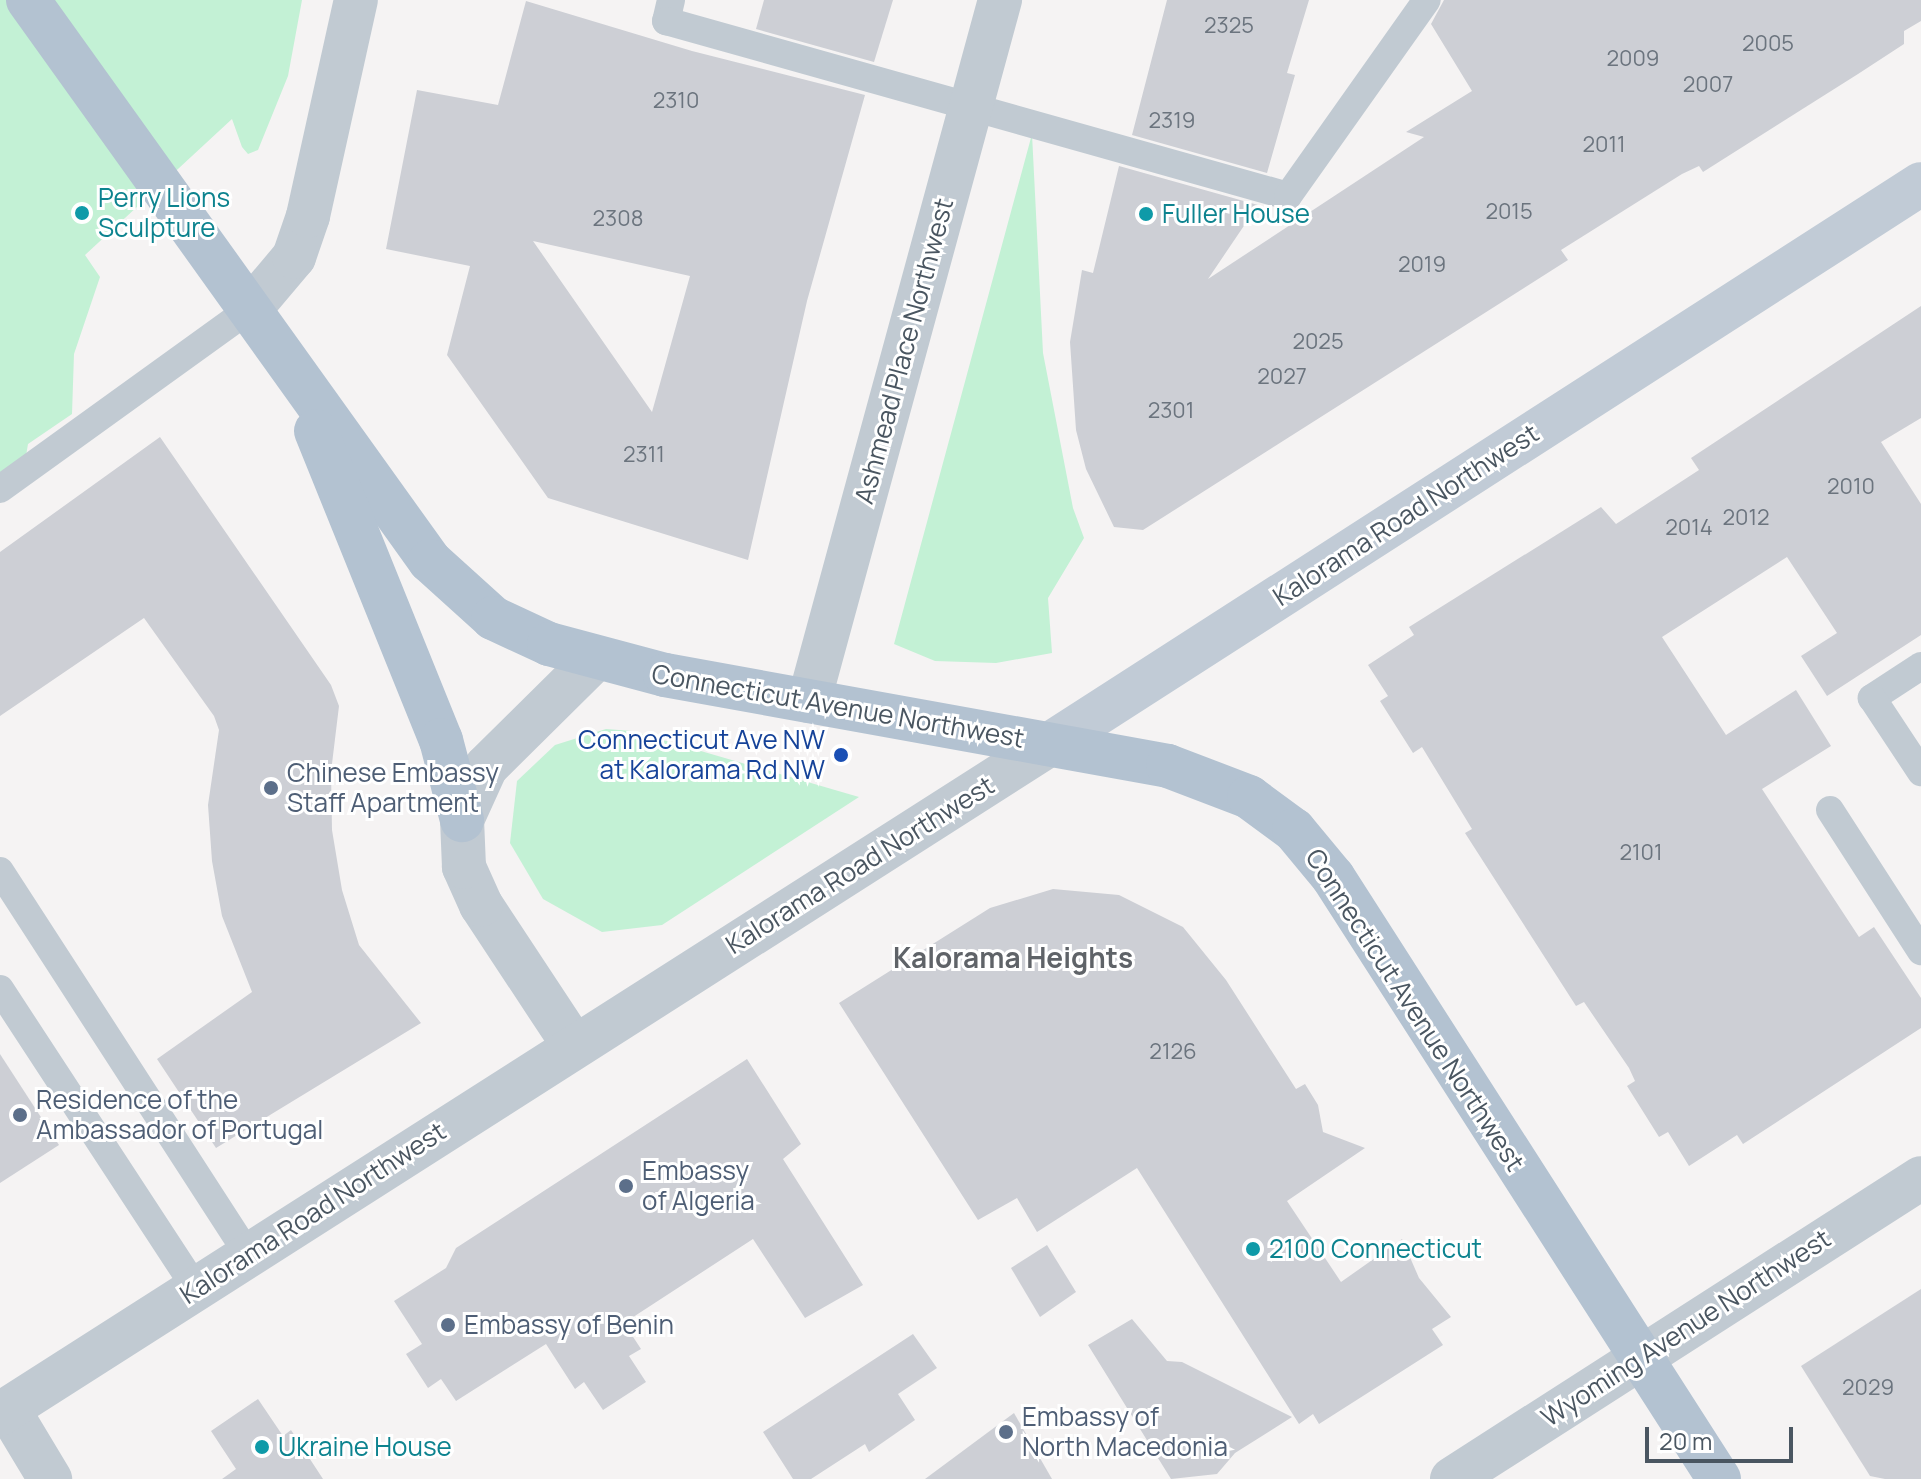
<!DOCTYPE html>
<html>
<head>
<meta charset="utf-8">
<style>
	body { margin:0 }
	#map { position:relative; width:1921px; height:1479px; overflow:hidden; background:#f5f3f3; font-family:Manrope,sans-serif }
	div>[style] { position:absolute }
	.green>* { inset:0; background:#c3f1d5 }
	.building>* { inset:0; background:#cdcfd5 }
	.lane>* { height:28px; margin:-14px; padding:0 14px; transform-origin:14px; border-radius:14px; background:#c1cad2 }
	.street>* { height:44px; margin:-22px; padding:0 22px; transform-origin:22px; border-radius:22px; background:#c1cad2 }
	.secondary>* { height:44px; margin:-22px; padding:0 22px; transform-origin:22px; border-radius:22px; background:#c1cbd6 }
	.primary>* { height:44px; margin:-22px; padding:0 22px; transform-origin:22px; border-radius:22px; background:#b3c2d1 }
	.dots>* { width:22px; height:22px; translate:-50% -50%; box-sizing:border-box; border:4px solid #fff; border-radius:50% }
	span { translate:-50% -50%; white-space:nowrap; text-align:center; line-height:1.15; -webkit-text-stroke:6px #fff; paint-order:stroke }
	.number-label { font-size:22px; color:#6b747e }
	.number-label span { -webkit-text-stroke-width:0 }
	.culture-label { font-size:26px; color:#0d838f }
	.left { translate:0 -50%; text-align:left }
	.street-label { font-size:26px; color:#4a5661 }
	.transit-label { font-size:26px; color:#164399 }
	.right { translate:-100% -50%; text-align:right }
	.service-label { font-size:26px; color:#4e5e75 }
	.neighbourhood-label { font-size:28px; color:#5f6368; font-weight:700 }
	.scale { position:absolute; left:1645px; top:1427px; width:148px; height:36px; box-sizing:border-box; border:4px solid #4a5661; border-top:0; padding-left:10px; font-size:24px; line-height:28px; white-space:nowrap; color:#4a5661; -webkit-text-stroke:6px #fff; paint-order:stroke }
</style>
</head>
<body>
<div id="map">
	<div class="green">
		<i style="clip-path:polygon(0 0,302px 0,288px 76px,258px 150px,248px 154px,242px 147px,232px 119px,85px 255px,100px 277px,74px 354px,72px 414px,28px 444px,25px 462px,0 479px)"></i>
		<i style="clip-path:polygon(1032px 134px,1043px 353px,1073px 508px,1084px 538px,1048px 598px,1052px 653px,996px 663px,935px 661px,894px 644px)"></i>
		<i style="clip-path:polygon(606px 729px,632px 731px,859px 797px,662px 925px,602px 932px,543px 899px,510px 843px,517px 781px,555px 745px)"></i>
	</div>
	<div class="building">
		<i style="clip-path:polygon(764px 0,893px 0,874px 62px,756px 29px)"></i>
		<i style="clip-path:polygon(1167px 0,1309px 0,1287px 73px,1295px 75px,1267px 173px,1132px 135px)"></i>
		<i style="clip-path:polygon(1444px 0,1921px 0,1921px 21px,1904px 31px,1904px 44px,1858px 74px,1703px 172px,1699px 166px,1682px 174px,1561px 250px,1568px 260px,1143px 530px,1114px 527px,1086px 469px,1076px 430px,1070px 342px,1082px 270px,1093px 273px,1119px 166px,1258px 205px,1208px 279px,1424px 137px,1406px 132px,1472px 91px,1431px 24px)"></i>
		<i style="clip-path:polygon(evenodd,526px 1px,692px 51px,865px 95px,807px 301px,748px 560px,548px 498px,447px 355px,470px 266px,386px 249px,417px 90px,498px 105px,526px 1px,533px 241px,690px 276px,652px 412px,533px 241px)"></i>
		<i style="clip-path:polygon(1921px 306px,1921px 418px,1881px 442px,1921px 504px,1921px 635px,1827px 696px,1801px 656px,1837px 633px,1787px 557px,1662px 637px,1726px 735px,1796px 690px,1831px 746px,1762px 789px,1859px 937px,1874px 927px,1921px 998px,1921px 1028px,1743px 1144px,1737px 1135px,1689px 1166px,1668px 1132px,1659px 1137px,1627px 1086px,1635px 1081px,1629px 1068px,1584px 1002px,1576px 1006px,1465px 833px,1472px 829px,1422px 747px,1413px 753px,1380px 701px,1388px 696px,1368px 665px,1414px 635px,1409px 627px,1601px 507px,1616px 524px,1699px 470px,1691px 458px)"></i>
		<i style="clip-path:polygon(160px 437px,331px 685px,339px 706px,331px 772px,332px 830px,342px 890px,359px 945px,421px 1023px,216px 1148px,157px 1059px,252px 992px,222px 916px,212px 861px,208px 805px,219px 730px,214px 716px,144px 618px,0 716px,0 552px)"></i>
		<i style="clip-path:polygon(1053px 889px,1119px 895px,1183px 927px,1226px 980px,1296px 1089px,1305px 1084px,1318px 1105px,1323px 1132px,1365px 1148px,1287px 1201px,1341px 1282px,1402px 1239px,1419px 1278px,1451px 1317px,1432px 1329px,1443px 1345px,1319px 1424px,1313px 1414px,1299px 1424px,1137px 1168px,1037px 1232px,1017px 1198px,978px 1220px,839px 1003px,990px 908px)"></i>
		<i style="clip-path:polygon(0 1054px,59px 1145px,0 1183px)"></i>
		<i style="clip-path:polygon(747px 1059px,801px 1144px,783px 1159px,863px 1285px,805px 1318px,753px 1239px,624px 1323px,641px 1349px,629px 1356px,646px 1382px,603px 1410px,584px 1382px,575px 1389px,546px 1344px,456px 1401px,441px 1379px,428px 1388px,406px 1354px,422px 1344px,394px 1301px,446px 1268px,456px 1248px)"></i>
		<i style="clip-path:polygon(1047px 1245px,1076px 1292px,1040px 1317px,1011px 1268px)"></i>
		<i style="clip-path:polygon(1921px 1289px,1921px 1479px,1885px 1479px,1870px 1476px,1801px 1366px)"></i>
		<i style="clip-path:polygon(1132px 1319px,1167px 1361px,1182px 1362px,1292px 1417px,1235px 1453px,1217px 1474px,1171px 1479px,1088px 1345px)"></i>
		<i style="clip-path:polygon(913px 1334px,937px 1368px,898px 1394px,915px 1420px,869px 1452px,865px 1444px,811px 1479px,793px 1479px,763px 1432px)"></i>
		<i style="clip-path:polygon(258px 1399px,283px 1436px,291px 1430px,323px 1479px,222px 1479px,236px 1469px,211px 1431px)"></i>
		<i style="clip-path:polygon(1014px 1413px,1052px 1479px,925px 1479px)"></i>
	</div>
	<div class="lane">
		<i style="left:671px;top:0;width:22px;rotate:103deg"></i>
		<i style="left:666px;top:21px;width:646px;rotate:15.71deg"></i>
		<i style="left:1288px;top:196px;width:240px;rotate:-54.7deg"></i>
		<i style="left:0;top:489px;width:308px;rotate:-35.8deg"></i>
		<i style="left:1921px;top:666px;width:59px;rotate:146.9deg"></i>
		<i style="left:1872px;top:698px;width:89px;rotate:56.5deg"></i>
		<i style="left:1830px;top:810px;width:168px;rotate:57.2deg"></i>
		<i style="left:0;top:871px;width:457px;rotate:57.1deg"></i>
		<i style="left:0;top:989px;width:358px;rotate:56.8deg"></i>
	</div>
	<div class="street">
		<i style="left:250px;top:309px;width:68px;rotate:-49.8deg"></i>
		<i style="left:294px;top:257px;width:43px;rotate:-71.1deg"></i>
		<i style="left:308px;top:216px;width:221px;rotate:-77.5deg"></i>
		<i style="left:809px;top:701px;width:727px;rotate:-74.76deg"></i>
		<i style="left:574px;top:1046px;width:169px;rotate:-123.4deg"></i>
		<i style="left:481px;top:905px;width:42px;rotate:-114.1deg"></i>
		<i style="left:464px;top:867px;width:47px;rotate:-92.4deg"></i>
		<i style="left:462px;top:820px;width:58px;rotate:-65.6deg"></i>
		<i style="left:486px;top:767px;width:153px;rotate:-44.7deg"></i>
		<i style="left:8px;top:1409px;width:82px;rotate:59deg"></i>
		<i style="left:0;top:1414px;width:1246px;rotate:-32.54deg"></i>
		<i style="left:1452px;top:1479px;width:557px;rotate:-32.69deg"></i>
	</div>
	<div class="secondary">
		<i style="left:1050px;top:744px;width:1035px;rotate:-32.74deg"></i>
	</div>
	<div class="primary">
		<i style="left:28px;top:0;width:690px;rotate:54.38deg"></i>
		<i style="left:430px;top:561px;width:85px;rotate:42.1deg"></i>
		<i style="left:493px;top:618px;width:62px;rotate:24.9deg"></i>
		<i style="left:549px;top:644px;width:120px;rotate:15deg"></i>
		<i style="left:665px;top:675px;width:511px;rotate:10.25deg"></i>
		<i style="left:1168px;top:766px;width:87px;rotate:20.9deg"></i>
		<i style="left:1249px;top:797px;width:56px;rotate:36.3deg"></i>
		<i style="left:1294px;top:830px;width:61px;rotate:50.3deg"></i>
		<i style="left:1333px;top:877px;width:715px;rotate:57.33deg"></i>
		<i style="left:316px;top:431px;width:333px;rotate:68deg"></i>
		<i style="left:441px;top:740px;width:83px;rotate:75.3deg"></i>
	</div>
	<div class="dots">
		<i style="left:82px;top:213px;background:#0f9aa8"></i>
		<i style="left:1146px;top:214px;background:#0f9aa8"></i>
		<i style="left:841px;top:755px;background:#1a4fb4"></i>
		<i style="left:271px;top:788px;background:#5c6f8a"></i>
		<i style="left:20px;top:1115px;background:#5c6f8a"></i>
		<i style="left:626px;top:1186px;background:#5c6f8a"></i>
		<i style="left:1253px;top:1249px;background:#0f9aa8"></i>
		<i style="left:448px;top:1325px;background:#5c6f8a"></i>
		<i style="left:1006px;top:1432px;background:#5c6f8a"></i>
		<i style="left:262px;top:1447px;background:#0f9aa8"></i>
	</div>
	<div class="number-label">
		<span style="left:1229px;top:26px">2325</span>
		<span style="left:1768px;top:44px">2005</span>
		<span style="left:1633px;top:59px">2009</span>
		<span style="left:1708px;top:85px">2007</span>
		<span style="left:676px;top:101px">2310</span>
		<span style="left:1172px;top:121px">2319</span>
		<span style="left:1604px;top:145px">2011</span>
		<span style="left:1509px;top:212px">2015</span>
		<span style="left:618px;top:219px">2308</span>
		<span style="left:1422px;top:265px">2019</span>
		<span style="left:1318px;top:342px">2025</span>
		<span style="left:1282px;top:377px">2027</span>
		<span style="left:1171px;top:411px">2301</span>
		<span style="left:644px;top:455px">2311</span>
		<span style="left:1851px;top:487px">2010</span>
		<span style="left:1746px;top:518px">2012</span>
		<span style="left:1689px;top:528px">2014</span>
		<span style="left:1641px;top:853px">2101</span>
		<span style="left:1173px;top:1052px">2126</span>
		<span style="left:1868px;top:1388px">2029</span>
	</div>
	<div class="culture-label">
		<span class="left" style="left:98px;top:213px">Perry Lions<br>Sculpture</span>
		<span class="left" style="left:1162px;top:214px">Fuller House</span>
		<span class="left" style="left:1269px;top:1249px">2100 Connecticut</span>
		<span class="left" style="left:278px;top:1447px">Ukraine House</span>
	</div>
	<div class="street-label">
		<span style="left:904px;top:351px;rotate:-75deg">Ashmead Place Northwest</span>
		<span style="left:1406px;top:515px;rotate:-33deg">Kalorama Road Northwest</span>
		<span style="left:838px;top:706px;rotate:10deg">Connecticut Avenue Northwest</span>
		<span style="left:860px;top:865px;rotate:-32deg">Kalorama Road Northwest</span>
		<span style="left:1415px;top:1010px;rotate:57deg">Connecticut Avenue Northwest</span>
		<span style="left:313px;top:1213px;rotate:-33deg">Kalorama Road Northwest</span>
		<span style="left:1686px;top:1328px;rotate:-33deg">Wyoming Avenue Northwest</span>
	</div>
	<div class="transit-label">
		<span class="right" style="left:825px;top:755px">Connecticut Ave NW<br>at Kalorama Rd NW</span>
	</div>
	<div class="service-label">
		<span class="left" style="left:287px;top:788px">Chinese Embassy<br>Staff Apartment</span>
		<span class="left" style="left:36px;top:1115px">Residence of the<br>Ambassador of Portugal</span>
		<span class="left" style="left:642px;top:1186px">Embassy<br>of Algeria</span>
		<span class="left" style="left:464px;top:1325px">Embassy of Benin</span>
		<span class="left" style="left:1022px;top:1432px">Embassy of<br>North Macedonia</span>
	</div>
	<div class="neighbourhood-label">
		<span style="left:1013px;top:957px">Kalorama Heights</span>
	</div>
	<div class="scale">20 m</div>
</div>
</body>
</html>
